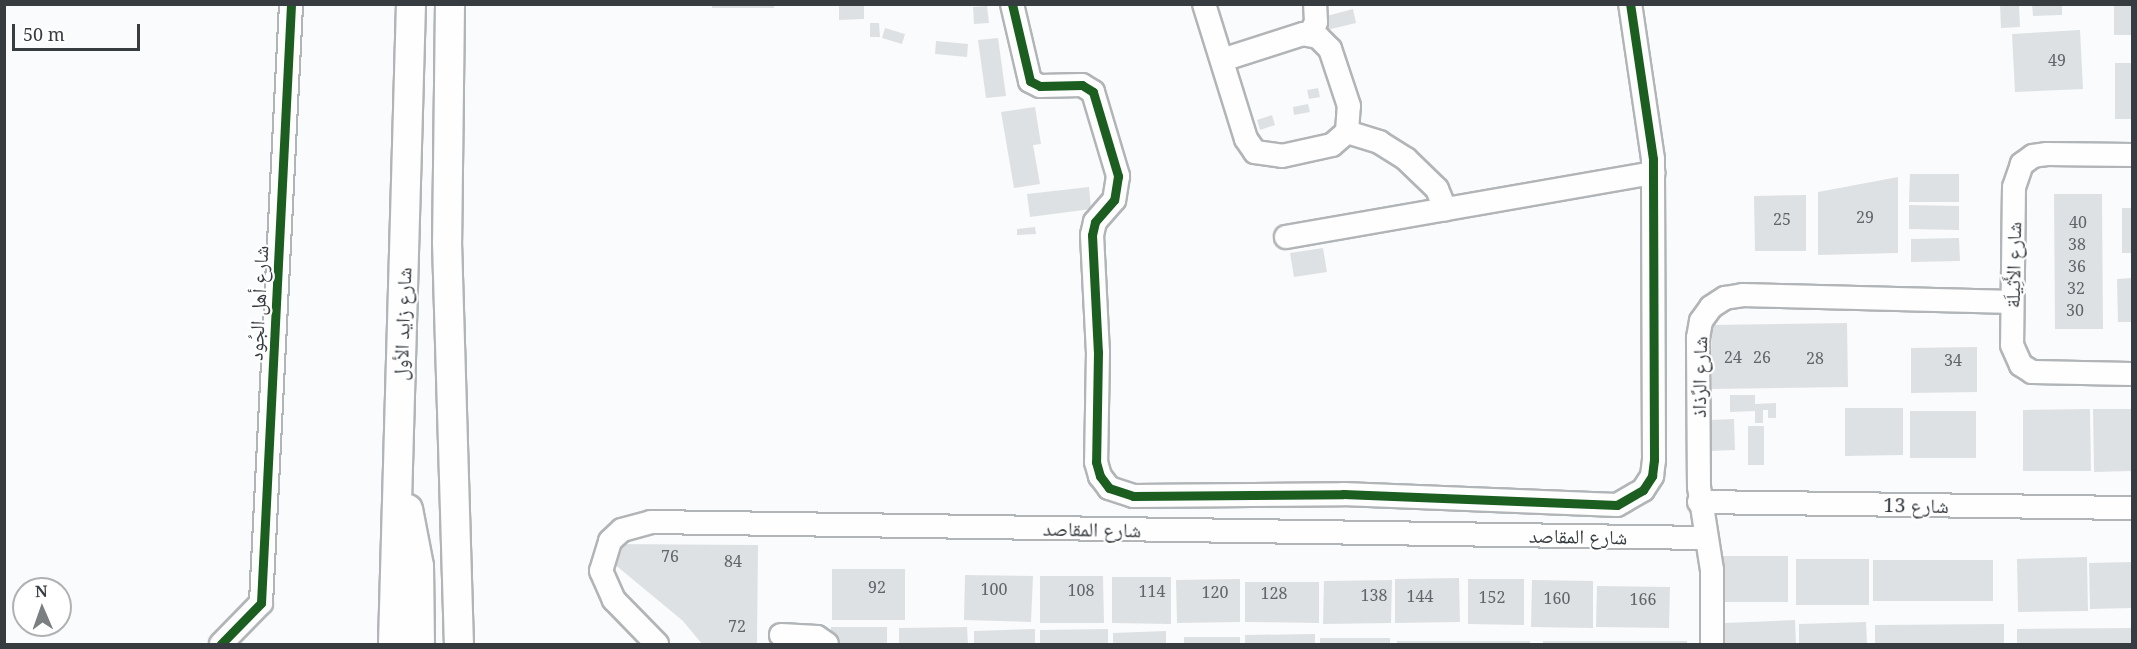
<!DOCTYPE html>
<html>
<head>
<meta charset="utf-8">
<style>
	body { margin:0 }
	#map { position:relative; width:2137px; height:649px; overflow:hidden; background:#fafbfc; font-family:"Noto Serif","Noto Naskh Arabic",serif }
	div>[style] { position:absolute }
	.building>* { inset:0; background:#dee1e3 }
	.roads { filter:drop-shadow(2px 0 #b2b5b7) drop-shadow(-2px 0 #b2b5b7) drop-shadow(0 2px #b2b5b7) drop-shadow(0 -2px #b2b5b7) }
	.minor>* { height:22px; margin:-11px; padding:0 11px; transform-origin:11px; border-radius:11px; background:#fefeff }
	.major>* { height:28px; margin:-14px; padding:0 14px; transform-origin:14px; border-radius:14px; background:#fefeff }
	.cycleway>* { height:9px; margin:-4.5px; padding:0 4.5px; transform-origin:4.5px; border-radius:4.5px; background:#1b5e20 }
	span { translate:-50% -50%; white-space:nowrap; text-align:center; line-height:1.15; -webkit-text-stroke:4.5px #fff; paint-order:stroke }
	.number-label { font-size:16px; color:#61656a }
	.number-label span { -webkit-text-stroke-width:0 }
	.street-label { font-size:20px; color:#373c41 }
	.frame { position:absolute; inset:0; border:6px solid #373c41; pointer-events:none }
	.north { position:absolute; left:12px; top:577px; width:60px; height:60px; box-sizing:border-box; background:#fff; border:2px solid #afb1b3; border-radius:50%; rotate:358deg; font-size:16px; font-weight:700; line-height:24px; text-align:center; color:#373c41 }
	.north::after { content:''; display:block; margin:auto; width:21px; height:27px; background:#7b7f82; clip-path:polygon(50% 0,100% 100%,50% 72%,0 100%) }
	.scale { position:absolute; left:12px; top:24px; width:128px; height:27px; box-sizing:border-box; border:3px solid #373c41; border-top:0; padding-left:8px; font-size:18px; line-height:21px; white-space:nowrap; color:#373c41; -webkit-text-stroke:4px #fff; paint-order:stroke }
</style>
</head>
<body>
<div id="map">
	<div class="building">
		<i style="clip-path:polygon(712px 4px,774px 4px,774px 8px,712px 8px)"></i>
		<i style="clip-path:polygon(839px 4px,864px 4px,864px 19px,839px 20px)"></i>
		<i style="clip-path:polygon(2000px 4px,2019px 4px,2020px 27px,2001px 28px)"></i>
		<i style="clip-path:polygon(2032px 4px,2062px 4px,2062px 15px,2033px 16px)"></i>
		<i style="clip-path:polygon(2114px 4px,2132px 4px,2132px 35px,2114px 35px)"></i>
		<i style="clip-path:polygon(987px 6px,989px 23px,974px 24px,973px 7px)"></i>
		<i style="clip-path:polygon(1353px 9px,1356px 23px,1327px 30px,1323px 17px)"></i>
		<i style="clip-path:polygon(870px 23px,879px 23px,880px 37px,870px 37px)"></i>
		<i style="clip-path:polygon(885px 28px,905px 34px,902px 44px,882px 38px)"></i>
		<i style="clip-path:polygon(2080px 30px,2083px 89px,2015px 92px,2012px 34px)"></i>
		<i style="clip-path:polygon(998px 38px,1006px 96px,986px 98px,978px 40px)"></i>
		<i style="clip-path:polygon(936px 41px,968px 44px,967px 57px,935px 54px)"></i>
		<i style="clip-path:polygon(2115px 63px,2132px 63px,2132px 119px,2115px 119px)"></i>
		<i style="clip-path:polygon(1318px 88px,1320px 97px,1309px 99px,1307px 90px)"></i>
		<i style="clip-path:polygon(1308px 104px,1310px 112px,1294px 115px,1293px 107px)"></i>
		<i style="clip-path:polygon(1035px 107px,1041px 144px,1033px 145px,1040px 184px,1014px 188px,1001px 112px)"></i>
		<i style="clip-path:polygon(1272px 115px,1275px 125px,1260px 130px,1257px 120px)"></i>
		<i style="clip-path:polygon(1910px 174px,1959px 174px,1959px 202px,1909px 202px)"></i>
		<i style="clip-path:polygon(1898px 177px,1898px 253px,1818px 255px,1818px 192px)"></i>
		<i style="clip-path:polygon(1089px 187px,1091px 209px,1030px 217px,1027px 194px)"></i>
		<i style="clip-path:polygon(2054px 194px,2102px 194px,2103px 329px,2055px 329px)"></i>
		<i style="clip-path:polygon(1806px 195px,1806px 251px,1755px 251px,1754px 196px)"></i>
		<i style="clip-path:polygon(1909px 205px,1959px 206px,1959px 230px,1909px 229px)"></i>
		<i style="clip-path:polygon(2122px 208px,2132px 208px,2132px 253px,2122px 253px)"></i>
		<i style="clip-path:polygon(1035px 227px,1036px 234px,1017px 235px,1017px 229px)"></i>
		<i style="clip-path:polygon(1959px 238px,1960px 261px,1911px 262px,1911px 239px)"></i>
		<i style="clip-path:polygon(1323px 248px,1327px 272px,1294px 277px,1290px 253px)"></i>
		<i style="clip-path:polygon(2132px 278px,2132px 322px,2118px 322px,2117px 279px)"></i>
		<i style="clip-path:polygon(1847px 323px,1848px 387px,1712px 389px,1711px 325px)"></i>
		<i style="clip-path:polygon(1977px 347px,1977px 392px,1911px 393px,1911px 348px)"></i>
		<i style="clip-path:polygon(1730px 395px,1755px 395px,1755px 404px,1776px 403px,1776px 418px,1768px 418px,1768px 410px,1763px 410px,1763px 423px,1755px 423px,1755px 411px,1730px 412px)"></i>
		<i style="clip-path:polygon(1845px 408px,1903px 408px,1903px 455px,1845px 456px)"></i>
		<i style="clip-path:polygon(2090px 409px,2091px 471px,2023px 471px,2023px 410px)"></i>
		<i style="clip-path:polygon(2093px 409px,2132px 409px,2132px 471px,2094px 472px)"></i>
		<i style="clip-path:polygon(1910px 411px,1976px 411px,1976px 458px,1910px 458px)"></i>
		<i style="clip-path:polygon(1734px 419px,1735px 450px,1710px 451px,1709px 420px)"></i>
		<i style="clip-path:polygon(1748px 426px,1764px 426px,1764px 465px,1748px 465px)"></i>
		<i style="clip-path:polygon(612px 544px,758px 545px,757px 644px,702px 644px,683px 621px,613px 563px)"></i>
		<i style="clip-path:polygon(1722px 556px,1788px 556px,1788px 602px,1722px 602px)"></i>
		<i style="clip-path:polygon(2087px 557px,2088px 611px,2018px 612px,2017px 559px)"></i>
		<i style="clip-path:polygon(1796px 559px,1869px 559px,1869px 605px,1796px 605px)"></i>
		<i style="clip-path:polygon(1873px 560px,1993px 560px,1993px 601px,1873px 601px)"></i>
		<i style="clip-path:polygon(2132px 562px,2132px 608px,2090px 609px,2089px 563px)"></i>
		<i style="clip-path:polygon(832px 569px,905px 569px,905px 620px,832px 620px)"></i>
		<i style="clip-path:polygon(965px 575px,1033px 576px,1031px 622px,964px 620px)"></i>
		<i style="clip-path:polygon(1040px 576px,1103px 576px,1104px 623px,1040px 623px)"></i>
		<i style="clip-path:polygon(1112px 577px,1171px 577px,1171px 624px,1112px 623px)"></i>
		<i style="clip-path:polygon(1459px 578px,1460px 622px,1395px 623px,1395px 579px)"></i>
		<i style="clip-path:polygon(1240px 579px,1240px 622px,1177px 623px,1176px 580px)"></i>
		<i style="clip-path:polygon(1468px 579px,1524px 579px,1524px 625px,1468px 624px)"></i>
		<i style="clip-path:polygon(1392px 580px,1391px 623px,1323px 624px,1324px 581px)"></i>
		<i style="clip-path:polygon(1532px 580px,1593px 581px,1593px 628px,1531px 627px)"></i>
		<i style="clip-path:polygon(1245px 582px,1319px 582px,1319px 623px,1245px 622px)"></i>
		<i style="clip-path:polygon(1597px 586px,1670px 587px,1669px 628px,1596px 627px)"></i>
		<i style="clip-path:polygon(1795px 620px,1796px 644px,1725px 644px,1725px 623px)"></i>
		<i style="clip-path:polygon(1866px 622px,1867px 644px,1799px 644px,1799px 624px)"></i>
		<i style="clip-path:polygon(2004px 624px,2004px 644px,1875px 644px,1875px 625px)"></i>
		<i style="clip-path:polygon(831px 627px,887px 627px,887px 644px,831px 644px)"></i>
		<i style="clip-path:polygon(967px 627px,968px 644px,899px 644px,899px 628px)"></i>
		<i style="clip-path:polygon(2132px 628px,2132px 644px,2017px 644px,2017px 629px)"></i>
		<i style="clip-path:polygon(1035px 629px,1035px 644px,974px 644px,974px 631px)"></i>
		<i style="clip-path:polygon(1108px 629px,1108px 644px,1040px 644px,1040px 630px)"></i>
		<i style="clip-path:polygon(1166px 631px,1166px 644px,1113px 644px,1113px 633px)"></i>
		<i style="clip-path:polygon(1315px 634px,1315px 644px,1245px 644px,1245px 635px)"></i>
		<i style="clip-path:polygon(1184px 637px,1240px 637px,1240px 644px,1184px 644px)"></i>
		<i style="clip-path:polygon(1320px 638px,1390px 638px,1390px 644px,1320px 644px)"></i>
		<i style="clip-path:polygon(1397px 641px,1530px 641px,1530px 644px,1397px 644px)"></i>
		<i style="clip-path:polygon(1543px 641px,1687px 641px,1687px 644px,1543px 644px)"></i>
	</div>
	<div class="roads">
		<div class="minor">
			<i style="left:1012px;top:4px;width:79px;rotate:76.8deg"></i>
			<i style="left:1030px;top:81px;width:11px;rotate:27deg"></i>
			<i style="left:1040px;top:86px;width:42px;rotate:-1.4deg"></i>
			<i style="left:1082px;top:85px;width:13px;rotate:32deg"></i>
			<i style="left:1093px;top:92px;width:88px;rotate:73.4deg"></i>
			<i style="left:1118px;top:176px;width:24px;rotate:99deg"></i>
			<i style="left:1114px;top:200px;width:29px;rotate:131deg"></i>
			<i style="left:1095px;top:222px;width:13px;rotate:103deg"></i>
			<i style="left:1092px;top:235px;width:117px;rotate:87.1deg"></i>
			<i style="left:1098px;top:352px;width:110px;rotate:91deg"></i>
			<i style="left:1096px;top:462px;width:15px;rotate:74deg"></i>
			<i style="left:1100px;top:476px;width:15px;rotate:53deg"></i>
			<i style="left:1109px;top:488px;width:25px;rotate:18deg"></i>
			<i style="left:1133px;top:496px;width:210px;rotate:-0.5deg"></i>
			<i style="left:1343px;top:494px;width:274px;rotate:2.3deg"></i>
			<i style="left:1617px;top:505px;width:30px;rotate:-30deg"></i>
			<i style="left:1643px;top:490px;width:17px;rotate:-57deg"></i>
			<i style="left:1652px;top:476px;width:16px;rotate:-83deg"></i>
			<i style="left:1654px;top:460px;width:301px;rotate:-90.2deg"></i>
			<i style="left:1653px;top:159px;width:157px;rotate:-98.4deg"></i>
			<i style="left:1204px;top:4px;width:141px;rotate:72.7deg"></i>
			<i style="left:1246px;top:139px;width:16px;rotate:55deg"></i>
			<i style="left:1255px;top:152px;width:27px;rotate:8deg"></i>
			<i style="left:1282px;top:156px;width:51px;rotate:-12.4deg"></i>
			<i style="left:1332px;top:145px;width:20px;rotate:-41deg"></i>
			<i style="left:1347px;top:132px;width:26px;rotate:-86deg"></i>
			<i style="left:1349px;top:106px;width:60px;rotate:-108.4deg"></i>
			<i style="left:1330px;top:49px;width:17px;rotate:-135deg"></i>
			<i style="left:1318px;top:37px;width:15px;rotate:-169deg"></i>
			<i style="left:1303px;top:34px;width:85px;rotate:162.2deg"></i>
			<i style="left:1310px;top:34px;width:13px;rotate:-63deg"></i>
			<i style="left:1316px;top:22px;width:18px;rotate:-93deg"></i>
			<i style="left:1347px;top:132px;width:34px;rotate:17deg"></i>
			<i style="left:1379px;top:142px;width:32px;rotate:32deg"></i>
			<i style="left:1406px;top:159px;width:43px;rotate:44.1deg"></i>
			<i style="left:1437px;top:189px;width:22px;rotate:68deg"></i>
			<i style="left:2132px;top:155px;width:85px;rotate:-179.3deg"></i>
			<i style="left:2047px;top:154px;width:14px;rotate:172deg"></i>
			<i style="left:2033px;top:156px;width:14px;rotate:144deg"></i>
			<i style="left:2022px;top:164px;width:24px;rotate:109deg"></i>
			<i style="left:2014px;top:187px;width:158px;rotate:90.7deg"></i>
			<i style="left:2012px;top:345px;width:22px;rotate:66deg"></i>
			<i style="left:2021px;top:365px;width:13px;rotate:32deg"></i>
			<i style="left:2032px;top:372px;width:100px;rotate:1.1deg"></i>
			<i style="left:1286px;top:237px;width:373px;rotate:-9.9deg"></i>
			<i style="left:1699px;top:502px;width:433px;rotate:0.8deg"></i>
			<i style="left:781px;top:635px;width:36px;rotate:3deg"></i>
			<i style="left:817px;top:637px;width:12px;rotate:35deg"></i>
			<i style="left:221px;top:644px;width:57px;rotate:-45.7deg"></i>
			<i style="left:261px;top:603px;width:600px;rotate:-87.13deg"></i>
			<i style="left:657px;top:644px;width:62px;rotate:-134.3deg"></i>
			<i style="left:614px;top:600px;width:32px;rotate:-114deg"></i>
			<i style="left:601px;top:571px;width:31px;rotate:-73deg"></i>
			<i style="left:610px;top:541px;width:16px;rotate:-43deg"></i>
			<i style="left:622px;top:530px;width:30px;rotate:-15deg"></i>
			<i style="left:651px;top:522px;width:1054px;rotate:0.87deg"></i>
			<i style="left:1712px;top:644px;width:74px;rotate:-90deg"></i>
			<i style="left:1712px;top:570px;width:84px;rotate:-98.9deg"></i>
			<i style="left:1699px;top:487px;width:149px;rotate:-90.4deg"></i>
			<i style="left:1698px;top:338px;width:17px;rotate:-80deg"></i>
			<i style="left:1701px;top:321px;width:17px;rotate:-54deg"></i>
			<i style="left:1711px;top:307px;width:17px;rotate:-33deg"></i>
			<i style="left:1725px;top:298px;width:18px;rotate:-9deg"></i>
			<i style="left:1743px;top:295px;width:269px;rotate:1.5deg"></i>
		</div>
		<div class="major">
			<i style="left:450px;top:4px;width:238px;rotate:90.7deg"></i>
			<i style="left:447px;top:242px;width:402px;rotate:88.3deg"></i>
			<i style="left:408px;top:509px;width:58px;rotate:79.1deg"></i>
			<i style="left:419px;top:566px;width:78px;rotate:89.3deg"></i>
			<i style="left:393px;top:644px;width:640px;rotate:-88.39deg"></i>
		</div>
	</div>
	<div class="cycleway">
		<i style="left:1012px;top:4px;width:79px;rotate:76.8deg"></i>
		<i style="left:1030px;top:81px;width:11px;rotate:27deg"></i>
		<i style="left:1040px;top:86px;width:42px;rotate:-1.4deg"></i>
		<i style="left:1082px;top:85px;width:13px;rotate:32deg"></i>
		<i style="left:1093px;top:92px;width:88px;rotate:73.4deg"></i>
		<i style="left:1118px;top:176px;width:24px;rotate:99deg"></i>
		<i style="left:1114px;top:200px;width:29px;rotate:131deg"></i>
		<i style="left:1095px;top:222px;width:13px;rotate:103deg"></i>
		<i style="left:1092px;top:235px;width:117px;rotate:87.1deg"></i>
		<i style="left:1098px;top:352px;width:110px;rotate:91deg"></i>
		<i style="left:1096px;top:462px;width:15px;rotate:74deg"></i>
		<i style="left:1100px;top:476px;width:15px;rotate:53deg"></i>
		<i style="left:1109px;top:488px;width:25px;rotate:18deg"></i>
		<i style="left:1133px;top:496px;width:210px;rotate:-0.5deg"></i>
		<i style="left:1343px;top:494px;width:274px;rotate:2.3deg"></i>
		<i style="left:1617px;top:505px;width:30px;rotate:-30deg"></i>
		<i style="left:1643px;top:490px;width:17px;rotate:-57deg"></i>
		<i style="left:1652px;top:476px;width:16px;rotate:-83deg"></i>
		<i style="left:1654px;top:460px;width:301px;rotate:-90.2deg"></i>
		<i style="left:1653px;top:159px;width:157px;rotate:-98.4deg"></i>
		<i style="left:221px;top:644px;width:57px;rotate:-45.7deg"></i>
		<i style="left:261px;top:603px;width:600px;rotate:-87.13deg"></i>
	</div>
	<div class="number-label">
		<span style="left:2057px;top:60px">49</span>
		<span style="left:1865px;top:217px">29</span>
		<span style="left:1782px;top:219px">25</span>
		<span style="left:2078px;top:222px">40</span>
		<span style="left:2077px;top:244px">38</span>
		<span style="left:2077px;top:266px">36</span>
		<span style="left:2076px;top:288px">32</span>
		<span style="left:2075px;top:310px">30</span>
		<span style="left:1733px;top:357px">24</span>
		<span style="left:1762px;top:357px">26</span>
		<span style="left:1815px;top:358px">28</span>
		<span style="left:1953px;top:360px">34</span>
		<span style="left:670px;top:556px">76</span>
		<span style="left:733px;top:561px">84</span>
		<span style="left:877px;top:587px">92</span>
		<span style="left:994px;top:589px">100</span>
		<span style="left:1081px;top:590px">108</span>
		<span style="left:1152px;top:591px">114</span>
		<span style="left:1215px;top:592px">120</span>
		<span style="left:1274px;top:593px">128</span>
		<span style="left:1374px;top:595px">138</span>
		<span style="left:1420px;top:596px">144</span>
		<span style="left:1492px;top:597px">152</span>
		<span style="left:1557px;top:598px">160</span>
		<span style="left:1643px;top:599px">166</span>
		<span style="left:737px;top:626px">72</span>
	</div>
	<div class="street-label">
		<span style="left:2013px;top:265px;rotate:-89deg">شارع الأَثِيلَة</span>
		<span style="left:258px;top:303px;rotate:-87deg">شارع أهل الجُود</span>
		<span style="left:402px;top:324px;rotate:-88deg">شارع زايد الأول</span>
		<span style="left:1699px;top:377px;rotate:-89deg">شارع الرَّذاذ</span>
		<span style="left:1916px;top:505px;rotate:1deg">شارع 13</span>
		<span style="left:1092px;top:529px;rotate:1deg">شارع المقاصد</span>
		<span style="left:1578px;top:536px;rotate:1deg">شارع المقاصد</span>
	</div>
	<div class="frame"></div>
	<div class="north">N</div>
	<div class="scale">50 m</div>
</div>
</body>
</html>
